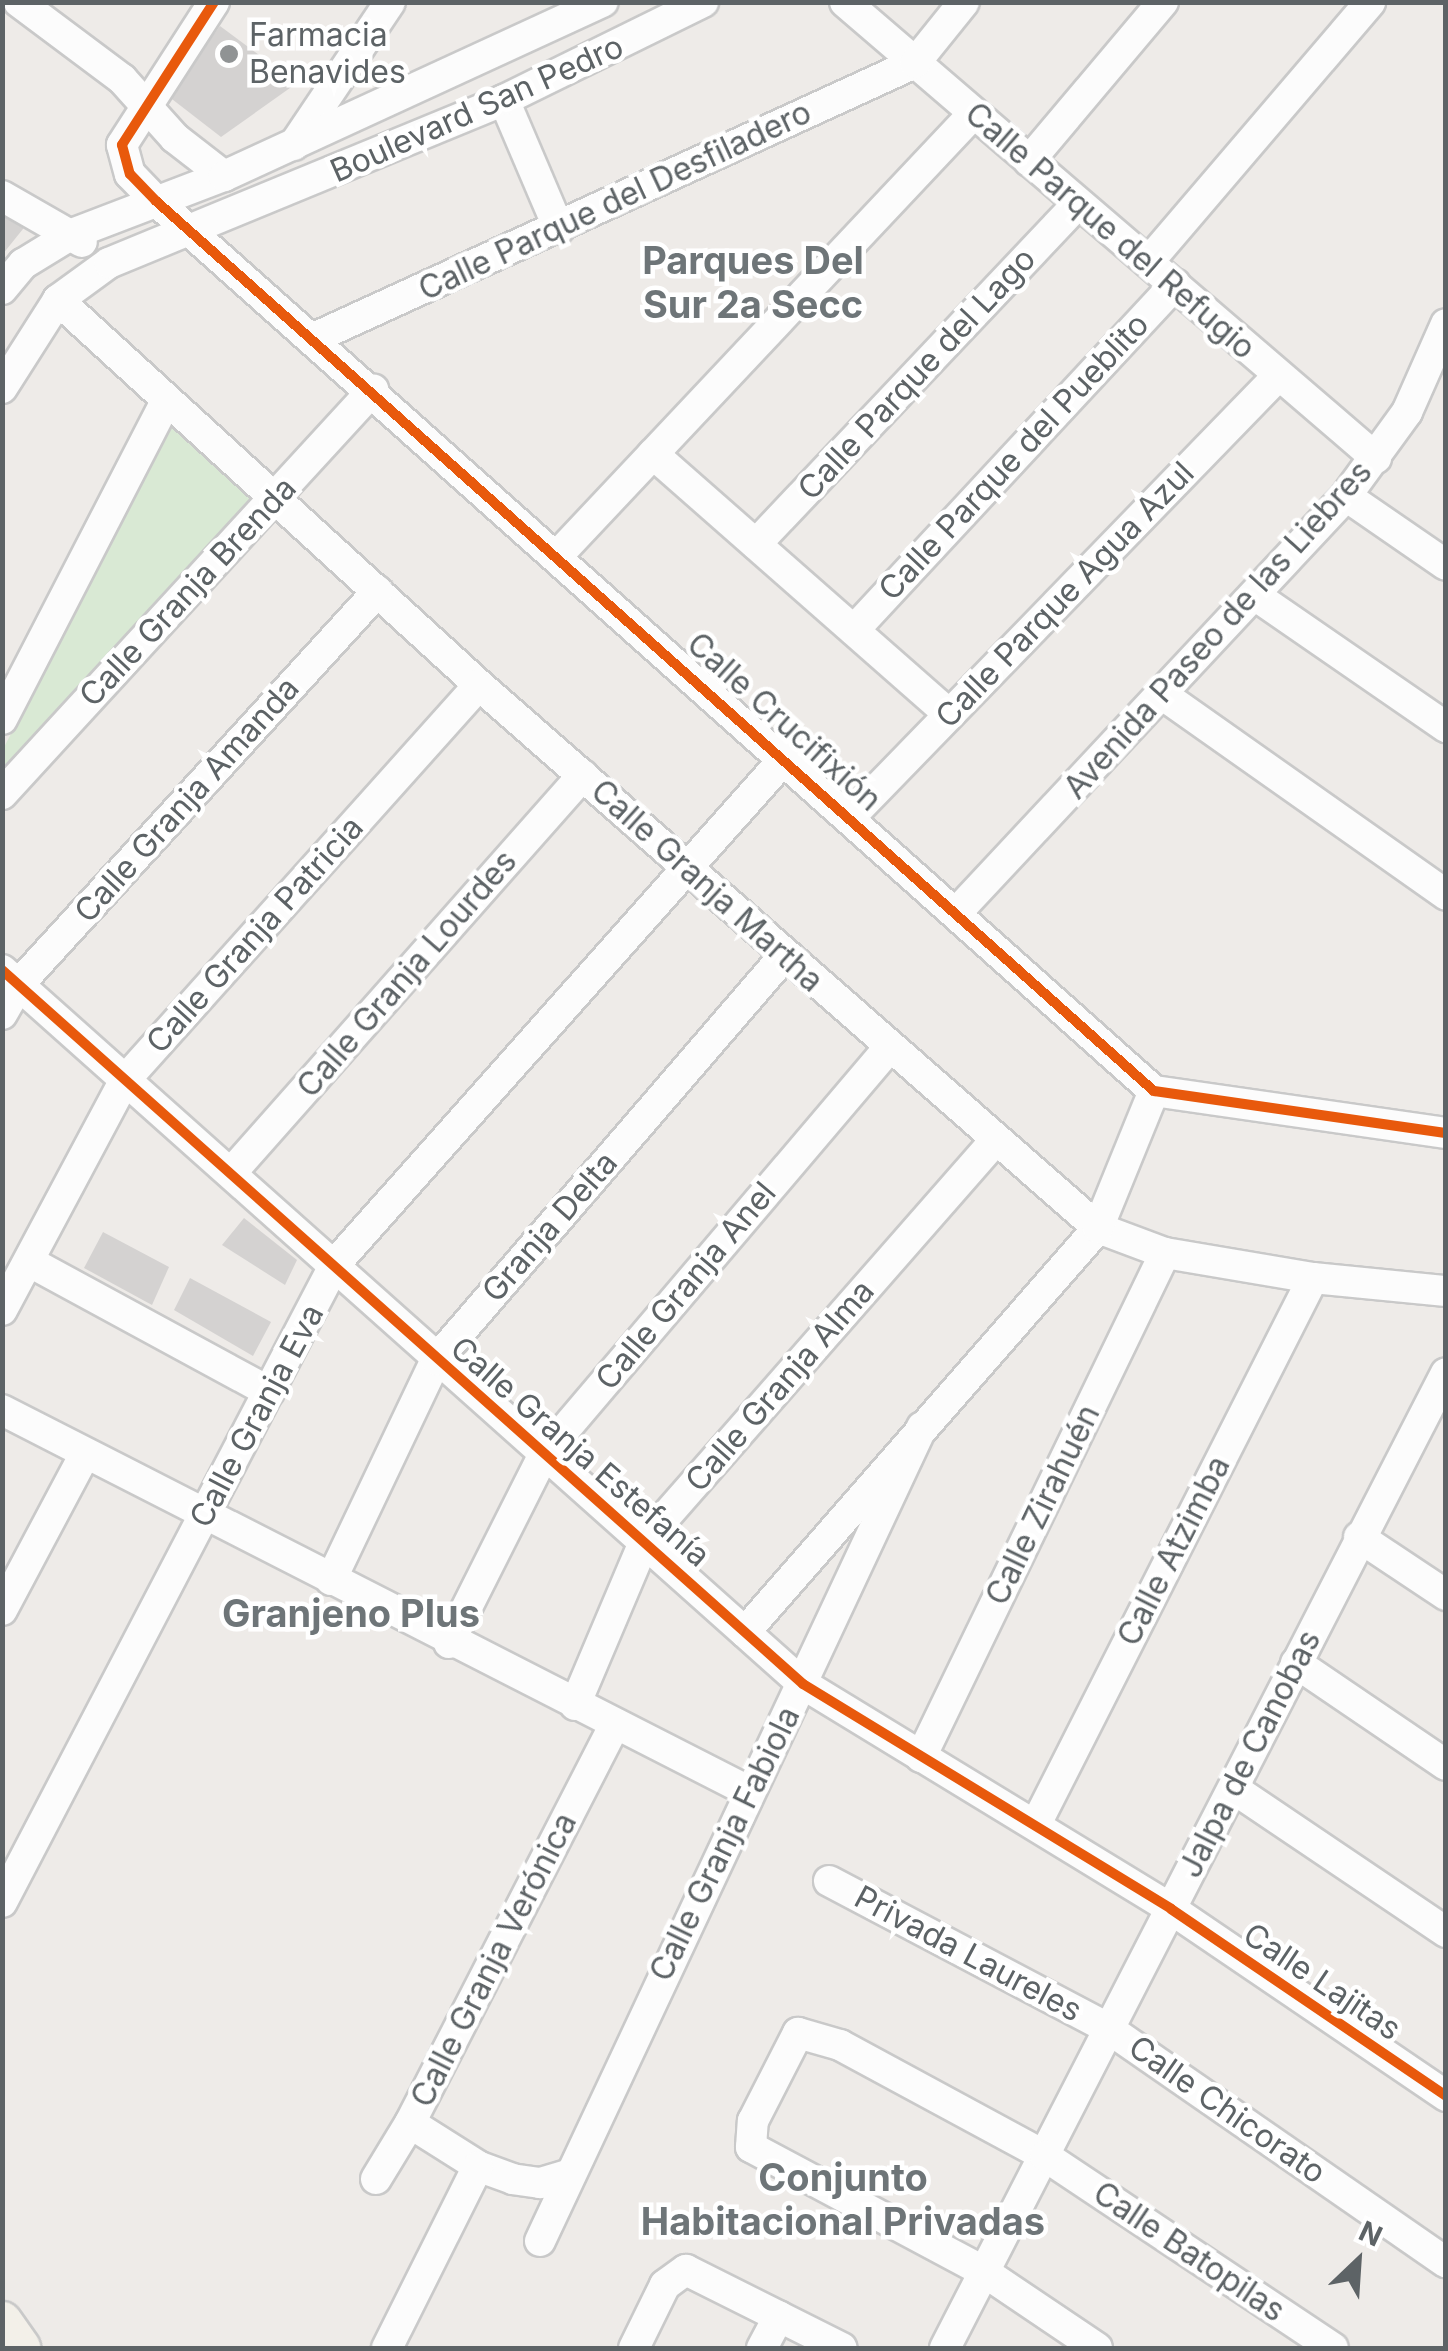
<!DOCTYPE html>
<html>
<head>
<meta charset="utf-8">
<style>
	body { margin:0 }
	#map { position:relative; width:1448px; height:2351px; overflow:hidden; background:#eeebe8; font-family:Inter,sans-serif }
	div>[style] { position:absolute }
	.green>* { inset:0; background:#d9e9d4 }
	.building>* { inset:0; background:#d4d2d1 }
	.roads { filter:drop-shadow(2px 0 #c9c9c9) drop-shadow(-2px 0 #c9c9c9) drop-shadow(0 2px #c9c9c9) drop-shadow(0 -2px #c9c9c9) }
	.minor>* { height:30px; margin:-15px; padding:0 15px; transform-origin:15px; border-radius:15px; background:#fcfcfc }
	.major>* { height:40px; margin:-20px; padding:0 20px; transform-origin:20px; border-radius:20px; background:#f3f0e9 }
	.cycleway>* { height:10px; margin:-5px; padding:0 5px; transform-origin:5px; border-radius:5px; background:#e8590c }
	.dots>* { width:28px; height:28px; translate:-50% -50%; box-sizing:border-box; border:5px solid #fff; border-radius:50% }
	span { translate:-50% -50%; white-space:nowrap; text-align:center; line-height:1.15; -webkit-text-stroke:9px #fff; paint-order:stroke }
	.poi-label { font-size:32px; color:#5d6366 }
	.left { translate:0 -50%; text-align:left }
	.street-label { font-size:32px; color:#5d6366 }
	.quarter-label { font-size:38px; color:#6e7578; font-weight:700 }
	.frame { position:absolute; inset:0; border:5px solid #5d6366; pointer-events:none }
	.north { position:absolute; left:1308px; top:2211px; width:100px; height:100px; -webkit-text-stroke:8px #fff; paint-order:stroke; rotate:25deg; font-size:28px; font-weight:700; line-height:40px; text-align:center; color:#5d6366 }
	.north::after { content:''; display:block; margin:auto; width:35px; height:45px; background:#5d6366; clip-path:polygon(50% 0,100% 100%,50% 72%,0 100%) }
</style>
</head>
<body>
<div id="map">
	<div class="green">
		<i style="clip-path:polygon(172px 427px,254px 503px,3px 778px,3px 749px)"></i>
	</div>
	<div class="building">
		<i style="clip-path:polygon(220px 26px,297px 83px,221px 137px,168px 96px)"></i>
		<i style="clip-path:polygon(2px 212px,27px 224px,2px 255px)"></i>
		<i style="clip-path:polygon(244px 1218px,297px 1260px,285px 1285px,222px 1245px)"></i>
		<i style="clip-path:polygon(103px 1232px,169px 1267px,152px 1305px,84px 1268px)"></i>
		<i style="clip-path:polygon(190px 1278px,271px 1322px,253px 1356px,174px 1310px)"></i>
	</div>
	<div class="roads">
		<div class="minor">
			<i style="left:19px;top:2px;width:129px;rotate:36.8deg"></i>
			<i style="left:122px;top:79px;width:79px;rotate:48.1deg"></i>
			<i style="left:175px;top:138px;width:62px;rotate:37.8deg"></i>
			<i style="left:214px;top:2px;width:170px;rotate:122.8deg"></i>
			<i style="left:122px;top:145px;width:30px;rotate:75deg"></i>
			<i style="left:130px;top:174px;width:37px;rotate:46deg"></i>
			<i style="left:156px;top:201px;width:1337px;rotate:41.73deg"></i>
			<i style="left:1154px;top:1091px;width:295px;rotate:8.2deg"></i>
			<i style="left:845px;top:2px;width:700px;rotate:40.65deg"></i>
			<i style="left:504px;top:100px;width:140px;rotate:66.9deg"></i>
			<i style="left:294px;top:145px;width:172px;rotate:-56.1deg"></i>
			<i style="left:1029px;top:161px;width:208px;rotate:-49.9deg"></i>
			<i style="left:2px;top:196px;width:92px;rotate:29.9deg"></i>
			<i style="left:1150px;top:260px;width:339px;rotate:-49.5deg"></i>
			<i style="left:2px;top:289px;width:33px;rotate:-50deg"></i>
			<i style="left:23px;top:264px;width:57px;rotate:-31.5deg"></i>
			<i style="left:72px;top:234px;width:163px;rotate:-20.9deg"></i>
			<i style="left:224px;top:176px;width:417px;rotate:-24.7deg"></i>
			<i style="left:58px;top:300px;width:570px;rotate:42.44deg"></i>
			<i style="left:479px;top:685px;width:823px;rotate:41.26deg"></i>
			<i style="left:1098px;top:1228px;width:72px;rotate:20.5deg"></i>
			<i style="left:1165px;top:1253px;width:150px;rotate:9.6deg"></i>
			<i style="left:1313px;top:1278px;width:134px;rotate:5.6deg"></i>
			<i style="left:314px;top:338px;width:661px;rotate:-24.59deg"></i>
			<i style="left:915px;top:63px;width:78px;rotate:-51.2deg"></i>
			<i style="left:2px;top:388px;width:104px;rotate:-57.5deg"></i>
			<i style="left:58px;top:300px;width:63px;rotate:-36deg"></i>
			<i style="left:109px;top:263px;width:427px;rotate:-22.4deg"></i>
			<i style="left:504px;top:100px;width:222px;rotate:-26.2deg"></i>
			<i style="left:653px;top:454px;width:394px;rotate:41.3deg"></i>
			<i style="left:1346px;top:496px;width:121px;rotate:34.6deg"></i>
			<i style="left:756px;top:544px;width:468px;rotate:-46.6deg"></i>
			<i style="left:558px;top:555px;width:606px;rotate:-46.74deg"></i>
			<i style="left:1256px;top:596px;width:231px;rotate:34.6deg"></i>
			<i style="left:854px;top:630px;width:472px;rotate:-47.1deg"></i>
			<i style="left:1163px;top:695px;width:347px;rotate:35.2deg"></i>
			<i style="left:2px;top:719px;width:358px;rotate:-62.7deg"></i>
			<i style="left:2px;top:794px;width:549px;rotate:-47.44deg"></i>
			<i style="left:852px;top:815px;width:612px;rotate:-45.86deg"></i>
			<i style="left:957px;top:912px;width:570px;rotate:-46.92deg"></i>
			<i style="left:1346px;top:496px;width:104px;rotate:-54deg"></i>
			<i style="left:1407px;top:412px;width:96px;rotate:-66.1deg"></i>
			<i style="left:2px;top:970px;width:1073px;rotate:41.71deg"></i>
			<i style="left:803px;top:1684px;width:431px;rotate:31.4deg"></i>
			<i style="left:1171px;top:1909px;width:333px;rotate:34.2deg"></i>
			<i style="left:2px;top:1014px;width:34px;rotate:-60deg"></i>
			<i style="left:19px;top:984px;width:532px;rotate:-47.59deg"></i>
			<i style="left:231px;top:1173px;width:531px;rotate:-48.51deg"></i>
			<i style="left:30px;top:1262px;width:272px;rotate:28.5deg"></i>
			<i style="left:2px;top:1310px;width:261px;rotate:-61.9deg"></i>
			<i style="left:125px;top:1080px;width:530px;rotate:-48.13deg"></i>
			<i style="left:2px;top:1410px;width:838px;rotate:27.05deg"></i>
			<i style="left:1359px;top:1537px;width:105px;rotate:33.7deg"></i>
			<i style="left:331px;top:1580px;width:244px;rotate:-64.5deg"></i>
			<i style="left:436px;top:1360px;width:535px;rotate:-49.25deg"></i>
			<i style="left:2px;top:1610px;width:177px;rotate:-62deg"></i>
			<i style="left:745px;top:1632px;width:536px;rotate:-48.85deg"></i>
			<i style="left:1098px;top:1228px;width:148px;rotate:-67.8deg"></i>
			<i style="left:449px;top:1643px;width:212px;rotate:-63.3deg"></i>
			<i style="left:544px;top:1454px;width:531px;rotate:-49.66deg"></i>
			<i style="left:1296px;top:1663px;width:181px;rotate:34.2deg"></i>
			<i style="left:575px;top:1705px;width:179px;rotate:-67deg"></i>
			<i style="left:645px;top:1540px;width:528px;rotate:-48.76deg"></i>
			<i style="left:921px;top:1757px;width:560px;rotate:-64.17deg"></i>
			<i style="left:1234px;top:1789px;width:256px;rotate:34deg"></i>
			<i style="left:1036px;top:1824px;width:612px;rotate:-63.1deg"></i>
			<i style="left:829px;top:1881px;width:313px;rotate:27.8deg"></i>
			<i style="left:1106px;top:2027px;width:413px;rotate:34.7deg"></i>
			<i style="left:2px;top:1902px;width:720px;rotate:-62.44deg"></i>
			<i style="left:335px;top:1264px;width:679px;rotate:-48.35deg"></i>
			<i style="left:567px;top:2175px;width:28px;rotate:163deg"></i>
			<i style="left:540px;top:2183px;width:27px;rotate:-172deg"></i>
			<i style="left:513px;top:2179px;width:37px;rotate:-160deg"></i>
			<i style="left:478px;top:2166px;width:80px;rotate:-147.7deg"></i>
			<i style="left:410px;top:2123px;width:449px;rotate:-62.8deg"></i>
			<i style="left:376px;top:2179px;width:66px;rotate:-58.7deg"></i>
			<i style="left:540px;top:2241px;width:899px;rotate:-64.86deg"></i>
			<i style="left:387px;top:2348px;width:203px;rotate:-63.4deg"></i>
			<i style="left:634px;top:2348px;width:70px;rotate:-63.8deg"></i>
			<i style="left:665px;top:2285px;width:26px;rotate:-36deg"></i>
			<i style="left:686px;top:2270px;width:174px;rotate:26.6deg"></i>
			<i style="left:762px;top:2348px;width:36px;rotate:-62deg"></i>
			<i style="left:945px;top:2348px;width:1096px;rotate:-62.8deg"></i>
			<i style="left:1097px;top:2348px;width:138px;rotate:-146deg"></i>
			<i style="left:983px;top:2271px;width:263px;rotate:-151.9deg"></i>
			<i style="left:751px;top:2147px;width:26px;rotate:-86deg"></i>
			<i style="left:753px;top:2121px;width:99px;rotate:-62.9deg"></i>
			<i style="left:798px;top:2033px;width:44px;rotate:15.9deg"></i>
			<i style="left:840px;top:2045px;width:233px;rotate:28.4deg"></i>
			<i style="left:1045px;top:2156px;width:346px;rotate:33.7deg"></i>
		</div>
		<div class="major">
			<i style="left:2px;top:2322px;width:32px;rotate:55deg"></i>
		</div>
	</div>
	<div class="cycleway">
		<i style="left:214px;top:2px;width:170px;rotate:122.8deg"></i>
		<i style="left:122px;top:145px;width:30px;rotate:75deg"></i>
		<i style="left:130px;top:174px;width:37px;rotate:46deg"></i>
		<i style="left:156px;top:201px;width:1337px;rotate:41.73deg"></i>
		<i style="left:1154px;top:1091px;width:295px;rotate:8.2deg"></i>
		<i style="left:2px;top:970px;width:1073px;rotate:41.71deg"></i>
		<i style="left:803px;top:1684px;width:431px;rotate:31.4deg"></i>
		<i style="left:1171px;top:1909px;width:333px;rotate:34.2deg"></i>
	</div>
	<div class="dots">
		<i style="left:229px;top:54px;background:#909394"></i>
	</div>
	<div class="poi-label">
		<span class="left" style="left:249px;top:54px">Farmacia<br>Benavides</span>
	</div>
	<div class="street-label">
		<span style="left:477px;top:109px;rotate:-24deg">Boulevard San Pedro</span>
		<span style="left:615px;top:201px;rotate:-25deg">Calle Parque del Desfiladero</span>
		<span style="left:1110px;top:231px;rotate:41deg">Calle Parque del Refugio</span>
		<span style="left:917px;top:374px;rotate:-47deg">Calle Parque del Lago</span>
		<span style="left:1014px;top:457px;rotate:-47deg">Calle Parque del Pueblito</span>
		<span style="left:188px;top:592px;rotate:-47deg">Calle Granja Brenda</span>
		<span style="left:1065px;top:595px;rotate:-46deg">Calle Parque Agua Azul</span>
		<span style="left:1218px;top:630px;rotate:-48deg">Avenida Paseo de las Liebres</span>
		<span style="left:784px;top:722px;rotate:42deg">Calle Crucifixión</span>
		<span style="left:187px;top:800px;rotate:-48deg">Calle Granja Amanda</span>
		<span style="left:707px;top:886px;rotate:42deg">Calle Granja Martha</span>
		<span style="left:255px;top:935px;rotate:-48deg">Calle Granja Patricia</span>
		<span style="left:407px;top:974px;rotate:-49deg">Calle Granja Lourdes</span>
		<span style="left:550px;top:1227px;rotate:-49deg">Granja Delta</span>
		<span style="left:686px;top:1286px;rotate:-50deg">Calle Granja Anel</span>
		<span style="left:780px;top:1386px;rotate:-49deg">Calle Granja Alma</span>
		<span style="left:257px;top:1416px;rotate:-62deg">Calle Granja Eva</span>
		<span style="left:580px;top:1452px;rotate:41deg">Calle Granja Estefanía</span>
		<span style="left:1043px;top:1505px;rotate:-64deg">Calle Zirahuén</span>
		<span style="left:1174px;top:1551px;rotate:-63deg">Calle Atzimba</span>
		<span style="left:1250px;top:1754px;rotate:-63deg">Jalpa de Canobas</span>
		<span style="left:725px;top:1844px;rotate:-64deg">Calle Granja Fabiola</span>
		<span style="left:968px;top:1954px;rotate:28deg">Privada Laureles</span>
		<span style="left:494px;top:1960px;rotate:-63deg">Calle Granja Verónica</span>
		<span style="left:1322px;top:1982px;rotate:34deg">Calle Lajitas</span>
		<span style="left:1227px;top:2110px;rotate:35deg">Calle Chicorato</span>
		<span style="left:1189px;top:2252px;rotate:34deg">Calle Batopilas</span>
	</div>
	<div class="quarter-label">
		<span style="left:753px;top:283px">Parques Del<br>Sur 2a Secc</span>
		<span style="left:351px;top:1614px">Granjeno Plus</span>
		<span style="left:843px;top:2200px">Conjunto<br>Habitacional Privadas</span>
	</div>
	<div class="frame"></div>
	<div class="north">N</div>
</div>
</body>
</html>
